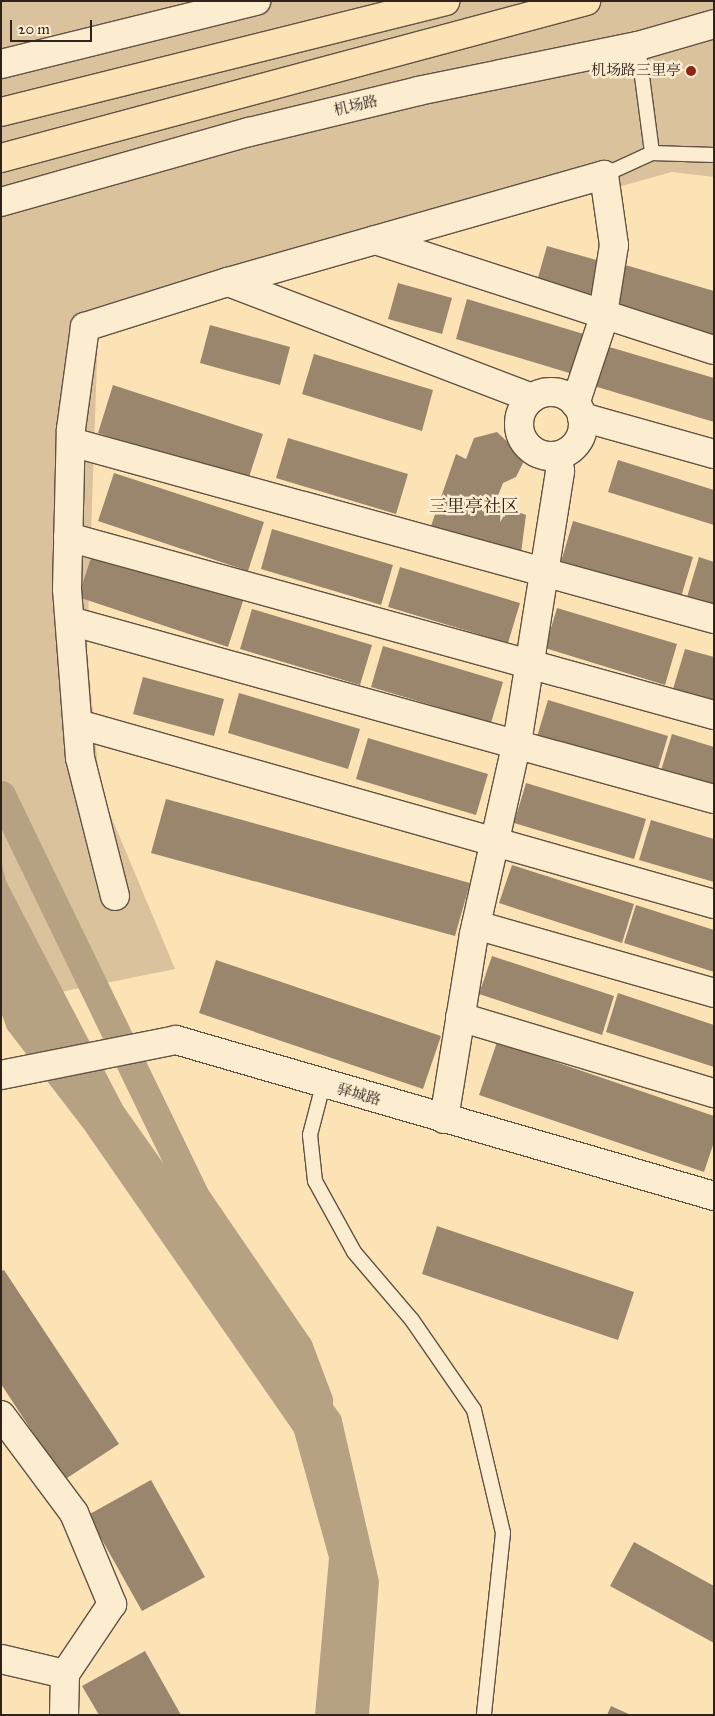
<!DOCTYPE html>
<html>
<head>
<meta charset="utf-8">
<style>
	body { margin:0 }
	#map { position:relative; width:715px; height:1716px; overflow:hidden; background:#fce3b6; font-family:"IM FELL Great Primer","Noto Serif SC",serif }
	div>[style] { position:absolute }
	.green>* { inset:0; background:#d9c29c }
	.water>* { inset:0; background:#b6a182 }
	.canal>* { height:29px; margin:-14.5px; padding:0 14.5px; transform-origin:14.5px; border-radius:14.5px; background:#b6a182 }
	.building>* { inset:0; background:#9a866c }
	.roads { filter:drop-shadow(1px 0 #625242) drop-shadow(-1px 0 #625242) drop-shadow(0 1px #625242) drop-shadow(0 -1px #625242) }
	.service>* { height:14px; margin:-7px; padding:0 7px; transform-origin:7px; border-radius:7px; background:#fdedd0 }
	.minor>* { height:28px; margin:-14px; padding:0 14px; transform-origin:14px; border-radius:14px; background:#fdedd0 }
	.minor>.ring { margin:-14px; padding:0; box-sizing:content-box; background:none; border:28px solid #fdedd0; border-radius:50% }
	.tertiary>* { height:28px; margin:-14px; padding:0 14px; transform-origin:14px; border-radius:14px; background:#fdedd0 }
	.secondary>* { height:28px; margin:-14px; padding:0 14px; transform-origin:14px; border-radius:14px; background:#fdedd0 }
	.primary>* { height:28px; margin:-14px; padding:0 14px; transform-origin:14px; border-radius:14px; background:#fce3b6 }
	.dots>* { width:14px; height:14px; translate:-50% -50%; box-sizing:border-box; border:2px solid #fdedd0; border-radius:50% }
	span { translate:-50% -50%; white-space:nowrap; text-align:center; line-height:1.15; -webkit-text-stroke:5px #fdedd0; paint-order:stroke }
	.poi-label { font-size:15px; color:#2f221c }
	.right { translate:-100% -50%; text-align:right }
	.street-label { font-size:15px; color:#2f221c }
	.quarter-label { font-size:18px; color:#2f221c }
	.frame { position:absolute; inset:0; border:2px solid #2f221c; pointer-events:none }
	.scale { position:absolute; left:10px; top:20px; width:82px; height:22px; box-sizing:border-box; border:2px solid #2f221c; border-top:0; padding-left:6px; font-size:15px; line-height:18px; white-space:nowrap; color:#2f221c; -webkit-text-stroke:4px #fdedd0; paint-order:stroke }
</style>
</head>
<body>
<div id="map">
	<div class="green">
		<i style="clip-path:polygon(1px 1px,714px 1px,714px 177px,672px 172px,98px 332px,87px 648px,100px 790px,175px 969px,1px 1004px)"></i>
	</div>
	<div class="water">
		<i style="clip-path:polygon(1px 861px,6px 881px,123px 1106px,341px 1416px,379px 1581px,369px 1715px,315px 1715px,329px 1558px,294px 1432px,84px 1129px,7px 1029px,1px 1012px)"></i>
	</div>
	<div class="canal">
		<i style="left:1px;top:795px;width:444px;rotate:64.2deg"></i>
		<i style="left:194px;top:1195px;width:184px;rotate:55.6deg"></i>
		<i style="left:298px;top:1347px;width:57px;rotate:69.3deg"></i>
	</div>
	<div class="building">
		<i style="clip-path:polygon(547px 246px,600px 261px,590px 297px,537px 281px)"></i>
		<i style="clip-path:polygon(622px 264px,714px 291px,714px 335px,610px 304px)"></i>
		<i style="clip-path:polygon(398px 283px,452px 298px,442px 334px,388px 319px)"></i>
		<i style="clip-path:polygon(467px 299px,587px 335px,576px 375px,456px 339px)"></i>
		<i style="clip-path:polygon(210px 325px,290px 347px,280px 385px,200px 363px)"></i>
		<i style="clip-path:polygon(606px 346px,714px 378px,714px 422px,594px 386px)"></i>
		<i style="clip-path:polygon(314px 354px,433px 390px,422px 431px,302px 394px)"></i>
		<i style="clip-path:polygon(113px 385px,263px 434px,247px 483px,98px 433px)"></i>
		<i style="clip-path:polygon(497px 432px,513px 447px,523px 463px,516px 477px,503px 483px,495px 503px,526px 515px,521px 553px,431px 526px,456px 454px,466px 459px,474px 438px)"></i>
		<i style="clip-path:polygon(288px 438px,408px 474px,396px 514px,276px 478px)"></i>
		<i style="clip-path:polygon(618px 460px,714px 490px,714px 525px,608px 492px)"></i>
		<i style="clip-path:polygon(114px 473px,264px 522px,248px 571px,98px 521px)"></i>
		<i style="clip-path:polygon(573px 521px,693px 557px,681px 597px,561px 562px)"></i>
		<i style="clip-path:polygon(272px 529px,393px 565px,381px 605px,261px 569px)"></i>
		<i style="clip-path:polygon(94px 549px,244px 598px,228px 647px,78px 597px)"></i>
		<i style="clip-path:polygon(699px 557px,714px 562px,714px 606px,687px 597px)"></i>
		<i style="clip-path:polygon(400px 567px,520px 603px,508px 643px,388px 607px)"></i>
		<i style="clip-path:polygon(557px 608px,677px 644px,665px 685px,545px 648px)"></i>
		<i style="clip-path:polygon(252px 609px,372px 645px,360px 685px,240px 649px)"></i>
		<i style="clip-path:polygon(383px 646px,503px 682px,491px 723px,371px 687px)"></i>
		<i style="clip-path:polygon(685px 649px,714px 657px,714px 701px,673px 689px)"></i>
		<i style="clip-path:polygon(143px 677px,224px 699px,214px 736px,133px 714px)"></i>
		<i style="clip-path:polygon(239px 693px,360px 729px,348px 769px,228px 733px)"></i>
		<i style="clip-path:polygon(548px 700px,668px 736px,656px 776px,536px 740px)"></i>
		<i style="clip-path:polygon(672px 734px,714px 747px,714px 790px,660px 774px)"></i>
		<i style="clip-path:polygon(368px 738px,488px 774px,476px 815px,356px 779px)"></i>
		<i style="clip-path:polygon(526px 783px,646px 819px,634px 859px,514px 823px)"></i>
		<i style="clip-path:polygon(166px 799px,470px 883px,455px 936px,151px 853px)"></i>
		<i style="clip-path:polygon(651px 820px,714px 839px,714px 882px,639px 860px)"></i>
		<i style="clip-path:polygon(512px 865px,634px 904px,622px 943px,499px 903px)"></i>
		<i style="clip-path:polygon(636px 905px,714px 930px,714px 972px,624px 943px)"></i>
		<i style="clip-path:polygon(492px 956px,614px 996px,602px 1035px,479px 994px)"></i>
		<i style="clip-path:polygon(216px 960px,441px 1036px,423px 1089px,199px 1013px)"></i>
		<i style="clip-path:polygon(618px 993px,714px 1025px,714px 1067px,606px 1032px)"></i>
		<i style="clip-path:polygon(497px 1042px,714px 1116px,714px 1142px,704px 1172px,479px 1095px)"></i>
		<i style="clip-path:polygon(437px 1226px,634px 1292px,618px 1340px,422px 1274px)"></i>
		<i style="clip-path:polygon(4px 1270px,119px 1444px,64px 1480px,1px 1384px,1px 1271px)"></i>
		<i style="clip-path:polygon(151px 1480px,205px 1577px,142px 1611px,88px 1515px)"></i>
		<i style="clip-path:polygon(634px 1542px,714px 1586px,714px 1643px,610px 1586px)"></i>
		<i style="clip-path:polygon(145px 1651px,181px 1715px,99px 1715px,82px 1686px)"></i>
		<i style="clip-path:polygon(611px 1706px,631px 1715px,607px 1715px)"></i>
	</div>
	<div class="roads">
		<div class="service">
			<i style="left:638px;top:46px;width:108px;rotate:82.5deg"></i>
			<i style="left:604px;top:175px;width:53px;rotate:-24.6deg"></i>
			<i style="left:652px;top:153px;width:62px;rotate:1.8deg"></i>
			<i style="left:323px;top:1085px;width:52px;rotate:104.6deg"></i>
			<i style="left:310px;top:1135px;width:46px;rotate:83.8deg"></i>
			<i style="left:315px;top:1181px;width:81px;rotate:61.2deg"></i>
			<i style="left:354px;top:1252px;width:89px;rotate:49.5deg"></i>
			<i style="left:412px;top:1320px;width:109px;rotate:55.4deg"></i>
			<i style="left:474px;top:1410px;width:126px;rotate:76.7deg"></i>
			<i style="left:503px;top:1533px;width:183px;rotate:96deg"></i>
		</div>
		<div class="minor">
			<i style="left:375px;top:240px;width:356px;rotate:18deg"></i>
			<i style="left:228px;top:282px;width:325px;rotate:20.9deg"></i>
			<i class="ring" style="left:519px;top:392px;width:36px;height:36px"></i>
			<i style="left:582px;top:417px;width:137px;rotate:15.7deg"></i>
			<i style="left:71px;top:442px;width:667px;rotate:15.39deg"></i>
			<i style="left:68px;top:537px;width:670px;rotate:15.41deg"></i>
			<i style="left:70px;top:621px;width:668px;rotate:15.45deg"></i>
			<i style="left:78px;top:724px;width:661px;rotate:15.8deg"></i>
			<i style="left:115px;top:896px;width:142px;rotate:-104.2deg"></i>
			<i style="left:80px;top:758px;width:169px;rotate:-94.4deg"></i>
			<i style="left:67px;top:589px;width:160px;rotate:-88.6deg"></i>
			<i style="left:71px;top:429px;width:103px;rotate:-82.2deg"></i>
			<i style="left:85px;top:327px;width:150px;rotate:-17.5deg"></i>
			<i style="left:228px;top:282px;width:391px;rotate:-15.9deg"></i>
			<i style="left:604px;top:175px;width:71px;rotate:81.9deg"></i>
			<i style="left:614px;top:245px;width:82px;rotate:99.1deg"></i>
			<i style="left:601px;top:326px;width:82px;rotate:108.4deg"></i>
			<i style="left:476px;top:925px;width:248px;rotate:15.9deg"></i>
			<i style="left:460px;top:1017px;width:265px;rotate:16.7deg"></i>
			<i style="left:444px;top:1119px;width:187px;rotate:-80.8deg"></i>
			<i style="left:474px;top:934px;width:202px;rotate:-77.4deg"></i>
			<i style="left:518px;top:737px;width:269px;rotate:-81deg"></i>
			<i style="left:560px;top:471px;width:15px;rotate:-98deg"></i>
			<i style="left:1px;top:1415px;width:122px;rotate:53.3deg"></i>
			<i style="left:74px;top:1513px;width:99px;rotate:67.3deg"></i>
			<i style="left:112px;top:1604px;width:84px;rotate:123.9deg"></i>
			<i style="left:65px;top:1674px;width:41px;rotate:91.4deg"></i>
			<i style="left:1px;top:1659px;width:66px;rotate:13.2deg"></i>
		</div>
		<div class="tertiary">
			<i style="left:1px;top:1075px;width:178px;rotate:-11.3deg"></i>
			<i style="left:176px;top:1040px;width:560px;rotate:16.17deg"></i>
		</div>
		<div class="secondary">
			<i style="left:1px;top:64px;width:263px;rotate:-13.9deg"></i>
			<i style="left:1px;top:202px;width:258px;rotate:-15.8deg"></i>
			<i style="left:249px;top:132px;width:174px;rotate:-13.6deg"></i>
			<i style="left:418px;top:91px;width:225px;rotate:-11.6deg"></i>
			<i style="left:638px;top:46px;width:79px;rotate:-16.1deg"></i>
		</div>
		<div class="primary">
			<i style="left:1px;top:112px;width:458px;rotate:-14deg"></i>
			<i style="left:1px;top:158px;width:606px;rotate:-15.02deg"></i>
		</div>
	</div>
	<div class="dots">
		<i style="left:691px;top:71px;background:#8f2418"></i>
	</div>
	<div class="poi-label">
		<span class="right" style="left:681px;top:71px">机场路三里亭</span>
	</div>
	<div class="street-label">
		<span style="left:356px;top:106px;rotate:-13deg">机场路</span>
		<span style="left:359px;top:1095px;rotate:16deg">驿城路</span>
	</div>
	<div class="quarter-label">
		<span style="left:474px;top:506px">三里亭社区</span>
	</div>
	<div class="frame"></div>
	<div class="scale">20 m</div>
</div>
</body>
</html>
